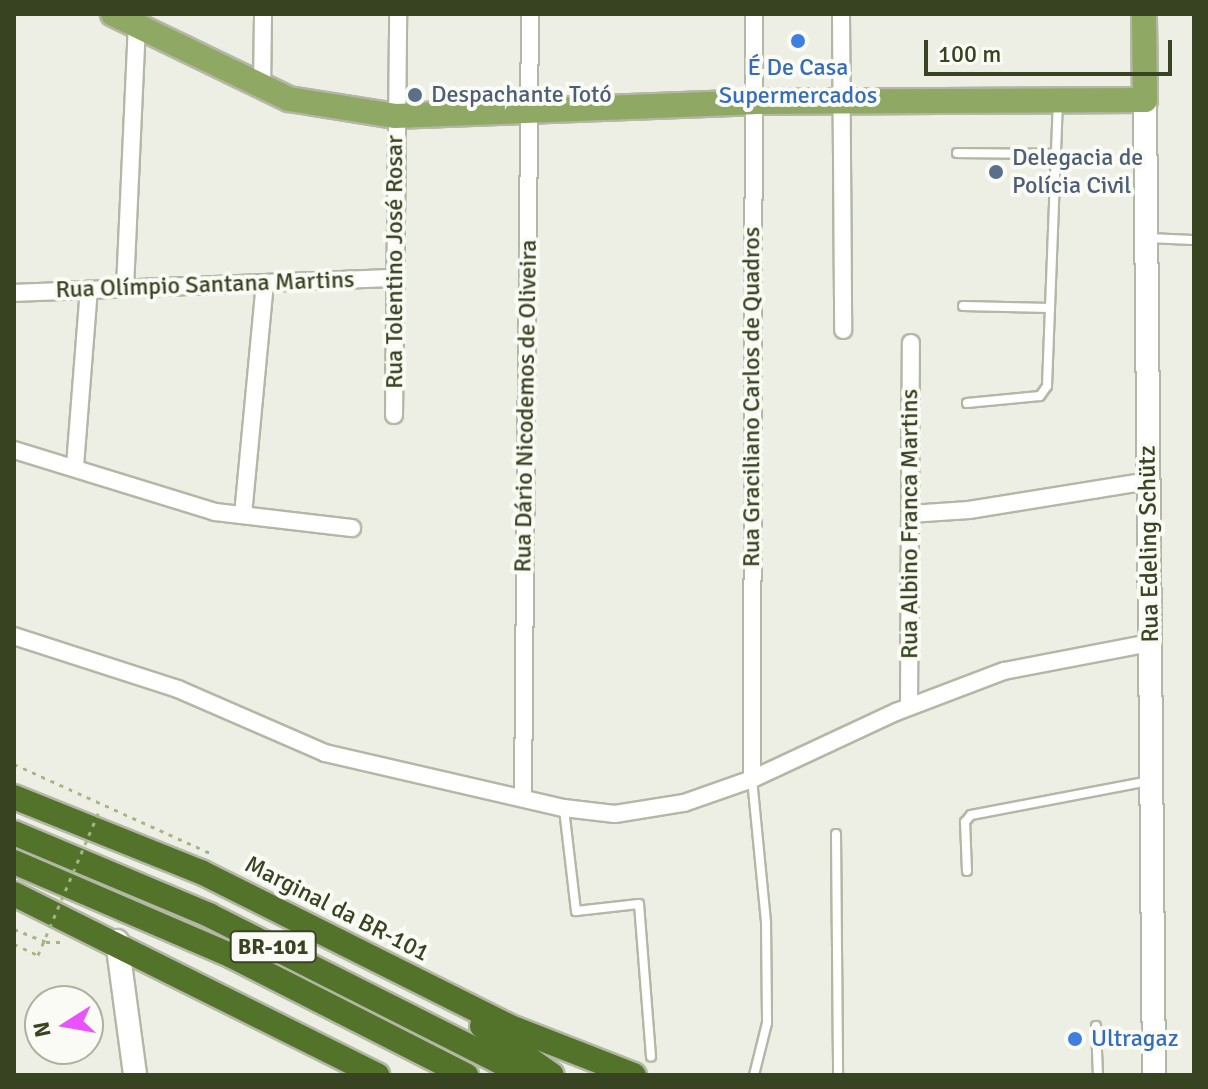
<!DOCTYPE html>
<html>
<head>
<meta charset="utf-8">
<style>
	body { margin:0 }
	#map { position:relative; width:1208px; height:1089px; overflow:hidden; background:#edefe4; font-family:Signika,sans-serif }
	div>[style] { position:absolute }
	.path>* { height:3px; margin-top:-1.5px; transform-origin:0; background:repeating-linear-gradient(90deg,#a5b681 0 4px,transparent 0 10px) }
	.roads { filter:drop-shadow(2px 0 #b3b8a6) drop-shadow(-2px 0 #b3b8a6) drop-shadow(0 2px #b3b8a6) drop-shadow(0 -2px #b3b8a6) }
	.lane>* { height:8px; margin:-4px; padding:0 4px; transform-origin:4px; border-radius:4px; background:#fff }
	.street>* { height:16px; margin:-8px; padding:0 8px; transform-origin:8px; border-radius:8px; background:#fff }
	.secondary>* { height:22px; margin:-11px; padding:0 11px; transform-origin:11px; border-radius:11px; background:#fff }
	.primary>* { height:24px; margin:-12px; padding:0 12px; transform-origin:12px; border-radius:12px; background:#8fa964 }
	.highway>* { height:24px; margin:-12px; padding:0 12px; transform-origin:12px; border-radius:12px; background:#53732a }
	.path-bridge>* { height:3px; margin-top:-1.5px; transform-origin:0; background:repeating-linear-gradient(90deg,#a5b681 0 4px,transparent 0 10px) }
	.dots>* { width:22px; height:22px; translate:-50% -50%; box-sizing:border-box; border:4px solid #fafbf5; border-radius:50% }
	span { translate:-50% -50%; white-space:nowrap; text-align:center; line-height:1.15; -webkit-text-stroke:8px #fafbf5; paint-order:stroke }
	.shield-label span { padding:2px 6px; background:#fafbf5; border:2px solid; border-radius:6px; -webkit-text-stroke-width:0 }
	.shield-label { font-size:22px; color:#374321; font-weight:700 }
	.shop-label { font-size:24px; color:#366cbe }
	.left { translate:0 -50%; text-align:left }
	.service-label { font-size:24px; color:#4e5e75 }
	.street-label { font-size:24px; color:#374321 }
	.frame { position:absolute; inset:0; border:16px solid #374321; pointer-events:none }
	.north { position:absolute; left:24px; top:985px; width:80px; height:80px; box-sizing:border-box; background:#fafbf5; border:2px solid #acb1a0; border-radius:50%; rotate:259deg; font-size:22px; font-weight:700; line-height:32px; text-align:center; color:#374321 }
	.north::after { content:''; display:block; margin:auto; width:28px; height:36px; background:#ea52ff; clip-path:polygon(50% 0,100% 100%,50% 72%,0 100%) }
	.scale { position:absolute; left:924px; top:40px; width:248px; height:36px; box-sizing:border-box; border:4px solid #374321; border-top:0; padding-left:10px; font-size:24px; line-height:28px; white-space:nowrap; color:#374321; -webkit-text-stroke:6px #fafbf5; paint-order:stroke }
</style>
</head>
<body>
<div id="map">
	<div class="path">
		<i style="left:14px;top:764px;width:215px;rotate:24.4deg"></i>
		<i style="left:14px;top:929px;width:35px;rotate:22deg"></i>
		<i style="left:46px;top:942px;width:19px"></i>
		<i style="left:14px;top:944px;width:26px;rotate:25deg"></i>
	</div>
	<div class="roads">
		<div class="lane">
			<i style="left:957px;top:153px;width:99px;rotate:0.6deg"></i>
			<i style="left:1147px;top:238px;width:47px;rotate:2.4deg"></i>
			<i style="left:963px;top:306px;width:87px;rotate:1.3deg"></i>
			<i style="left:967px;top:403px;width:73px;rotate:-5.5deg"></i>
			<i style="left:1040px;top:396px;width:12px;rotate:-55deg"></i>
			<i style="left:1047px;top:386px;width:282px;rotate:-87.8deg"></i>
			<i style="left:752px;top:779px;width:145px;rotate:84.4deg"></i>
			<i style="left:766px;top:923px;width:100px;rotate:89.4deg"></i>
			<i style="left:767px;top:1023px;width:54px;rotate:104deg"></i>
			<i style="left:564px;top:809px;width:103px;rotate:83.3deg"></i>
			<i style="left:576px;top:911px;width:63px;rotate:-6.3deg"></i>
			<i style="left:639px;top:904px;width:153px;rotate:85.5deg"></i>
			<i style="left:836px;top:834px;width:241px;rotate:89.5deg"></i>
			<i style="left:967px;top:871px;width:49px;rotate:-92.3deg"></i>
			<i style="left:965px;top:822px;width:9px;rotate:-49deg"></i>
			<i style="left:971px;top:815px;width:182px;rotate:-10.8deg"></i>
			<i style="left:1096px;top:1026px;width:49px;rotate:87.7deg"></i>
		</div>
		<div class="street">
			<i style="left:841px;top:14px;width:316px;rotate:89.6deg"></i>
			<i style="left:262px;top:88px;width:74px;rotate:-89.2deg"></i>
			<i style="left:125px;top:288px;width:262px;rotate:-87.4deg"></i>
			<i style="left:14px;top:293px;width:381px;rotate:-2.3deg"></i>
			<i style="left:394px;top:415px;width:401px;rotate:-89.4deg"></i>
			<i style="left:14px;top:450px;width:210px;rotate:17.1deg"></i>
			<i style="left:215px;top:512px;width:138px;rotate:6.7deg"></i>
			<i style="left:75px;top:466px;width:177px;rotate:-85.5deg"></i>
			<i style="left:910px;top:514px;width:59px;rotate:-3.9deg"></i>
			<i style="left:969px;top:510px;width:181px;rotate:-9.2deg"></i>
			<i style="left:243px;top:515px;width:232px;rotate:-84.6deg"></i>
			<i style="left:14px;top:636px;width:172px;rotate:17.9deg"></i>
			<i style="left:178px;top:689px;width:160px;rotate:23.5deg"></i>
			<i style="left:325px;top:753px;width:245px;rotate:13deg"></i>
			<i style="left:564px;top:808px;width:51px;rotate:6.7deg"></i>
			<i style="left:615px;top:814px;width:70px;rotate:-9.1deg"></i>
			<i style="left:684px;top:803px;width:72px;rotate:-19.4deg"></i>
			<i style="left:752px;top:779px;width:159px;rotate:-25deg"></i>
			<i style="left:896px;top:712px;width:116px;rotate:-20.8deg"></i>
			<i style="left:1004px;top:671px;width:149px;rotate:-10.9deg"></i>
			<i style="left:909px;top:706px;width:363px;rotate:-89.7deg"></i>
			<i style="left:752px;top:779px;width:765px;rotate:-89.85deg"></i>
			<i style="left:523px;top:797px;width:783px;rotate:-89.49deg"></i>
		</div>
		<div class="secondary">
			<i style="left:1145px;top:100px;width:975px;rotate:89.47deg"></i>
			<i style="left:117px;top:941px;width:135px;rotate:82.3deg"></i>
		</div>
		<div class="primary">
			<i style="left:113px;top:14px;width:195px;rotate:25.8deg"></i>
			<i style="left:289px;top:99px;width:107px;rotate:9.1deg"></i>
			<i style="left:395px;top:116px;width:358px;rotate:-2.2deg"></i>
			<i style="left:753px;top:102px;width:392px;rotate:-0.3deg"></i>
			<i style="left:1145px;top:100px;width:86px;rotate:-90.7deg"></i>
		</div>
		<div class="highway">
			<i style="left:14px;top:797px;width:201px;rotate:21.9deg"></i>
			<i style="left:201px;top:872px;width:343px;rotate:26.6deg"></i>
			<i style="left:508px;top:1026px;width:135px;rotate:21.3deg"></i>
			<i style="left:14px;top:833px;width:212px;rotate:22.8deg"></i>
			<i style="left:209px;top:915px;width:355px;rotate:26.8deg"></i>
			<i style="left:14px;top:862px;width:237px;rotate:23.3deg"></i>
			<i style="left:232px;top:956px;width:263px;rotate:27deg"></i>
			<i style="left:14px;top:894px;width:406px;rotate:26.5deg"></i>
			<i style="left:482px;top:1026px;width:85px;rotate:35deg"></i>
		</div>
	</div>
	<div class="path-bridge">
		<i style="left:38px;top:955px;width:156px;rotate:-67deg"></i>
	</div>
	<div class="dots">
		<i style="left:798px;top:41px;background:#3f7fe0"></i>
		<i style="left:415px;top:95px;background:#5c6f8a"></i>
		<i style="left:996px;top:172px;background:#5c6f8a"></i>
		<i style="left:1075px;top:1039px;background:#3f7fe0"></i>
	</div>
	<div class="shield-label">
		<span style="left:273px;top:947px">BR-101</span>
	</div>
	<div class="shop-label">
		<span style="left:798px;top:82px">É De Casa<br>Supermercados</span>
		<span class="left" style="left:1091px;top:1039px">Ultragaz</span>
	</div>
	<div class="service-label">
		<span class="left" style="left:431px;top:95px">Despachante Totó</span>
		<span class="left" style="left:1012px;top:172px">Delegacia de<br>Polícia Civil</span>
	</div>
	<div class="street-label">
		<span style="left:395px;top:262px;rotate:-90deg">Rua Tolentino José Rosar</span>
		<span style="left:205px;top:285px;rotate:-2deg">Rua Olímpio Santana Martins</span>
		<span style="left:752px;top:397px;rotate:-90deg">Rua Graciliano Carlos de Quadros</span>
		<span style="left:526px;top:406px;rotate:-89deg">Rua Dário Nicodemos de Oliveira</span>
		<span style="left:910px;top:524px;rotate:-90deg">Rua Albino Franca Martins</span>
		<span style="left:1149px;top:544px;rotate:-91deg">Rua Edeling Schütz</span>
		<span style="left:337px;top:909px;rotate:27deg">Marginal da BR-101</span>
	</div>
	<div class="frame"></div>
	<div class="north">N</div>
	<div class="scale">100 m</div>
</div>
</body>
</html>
